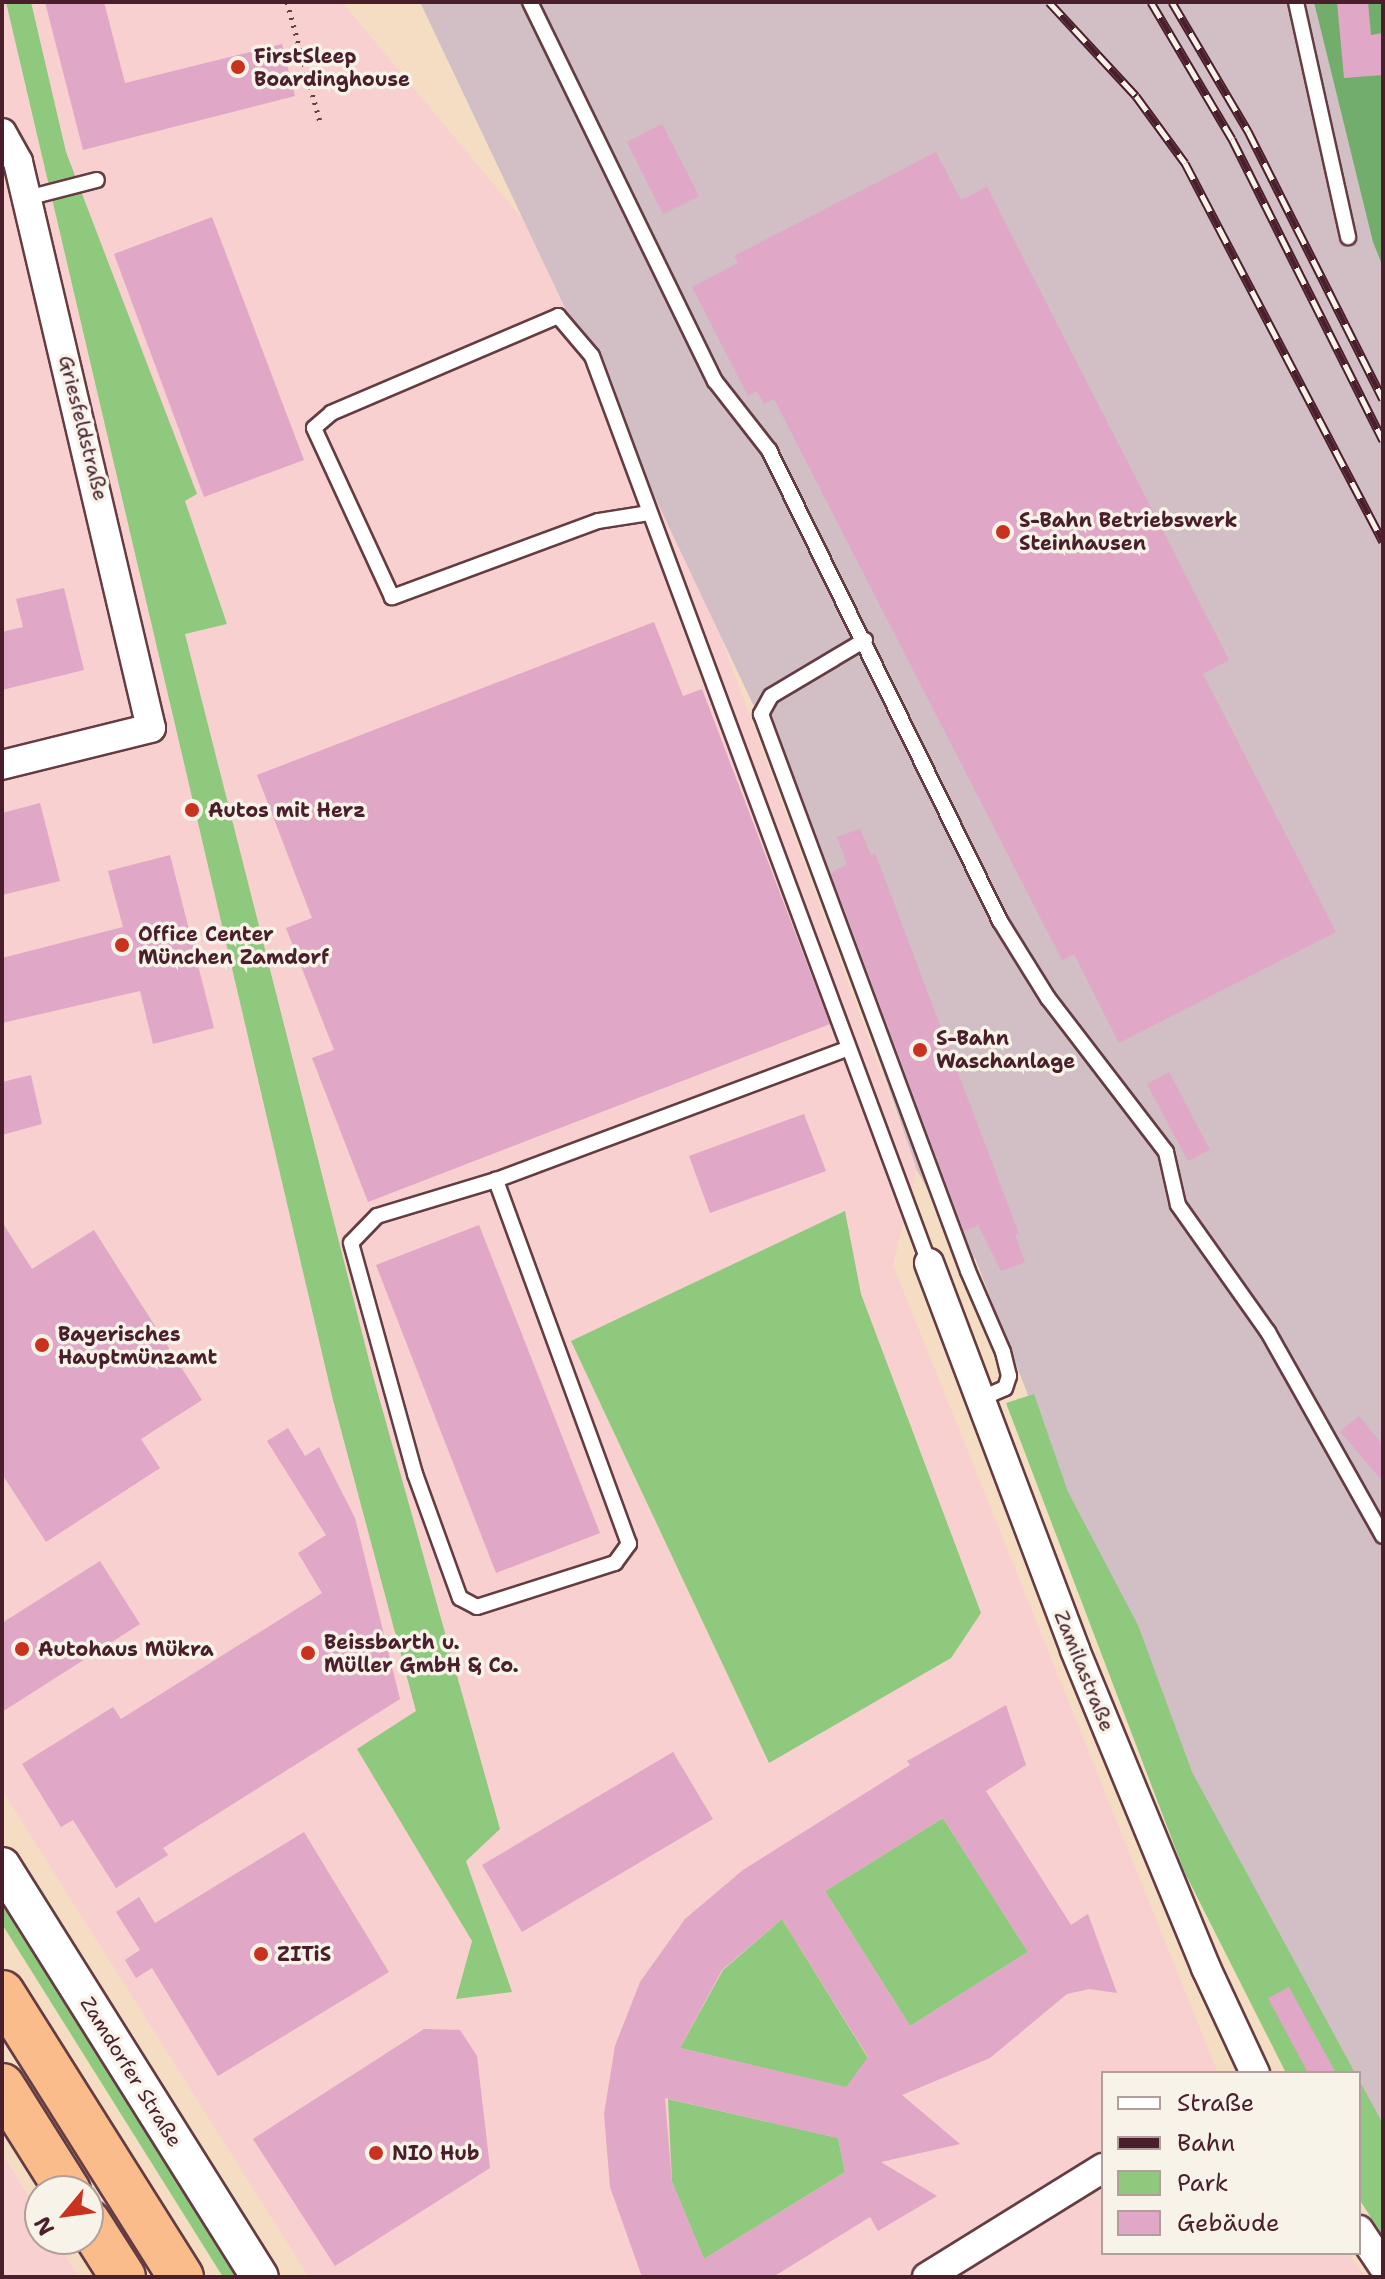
<!DOCTYPE html>
<html>
<head>
<meta charset="utf-8">
<style>
	body { margin:0 }
	#map { position:relative; width:1385px; height:2279px; overflow:hidden; background:#f4ddc2; font-family:"Shantell Sans",sans-serif }
	div>[style] { position:absolute }
	.built>* { inset:0; background:#f7d0cf }
	.industrial>* { inset:0; background:#d2bec5 }
	.green>* { inset:0; background:#8fc97d }
	.forest>* { inset:0; background:#73ad6c }
	.building>* { inset:0; background:#e0a7c6 }
	.path>* { height:5px; margin-top:-2.5px; transform-origin:0; background:repeating-linear-gradient(90deg,#643c42 0 2px,transparent 0 8px) }
	.roads { filter:drop-shadow(2px 0 #643c42) drop-shadow(-2px 0 #643c42) drop-shadow(0 2px #643c42) drop-shadow(0 -2px #643c42) }
	.service>* { height:14px; margin:-7px; padding:0 7px; transform-origin:7px; border-radius:7px; background:#fff }
	.minor>* { height:28px; margin:-14px; padding:0 14px; transform-origin:14px; border-radius:14px; background:#fff }
	.tertiary>* { height:36px; margin:-18px; padding:0 18px; transform-origin:18px; border-radius:18px; background:#fff }
	.motorway>* { height:44px; margin:-22px; padding:0 22px; transform-origin:22px; border-radius:22px; background:#f9bc8a }
	.rail>* { height:9px; margin-top:-4.5px; transform-origin:0; background:repeating-linear-gradient(90deg,#f7f3e8 0 18px,#4a1f2b 0 36px); box-sizing:border-box; border-block:2px solid #4a1f2b }
	.dots>* { width:22px; height:22px; translate:-50% -50%; box-sizing:border-box; border:4px solid #f7f3e8; border-radius:50% }
	span { translate:-50% -50%; white-space:nowrap; text-align:center; line-height:1.15; -webkit-text-stroke:7px #f7f3e8; paint-order:stroke }
	.poi-label { font-size:20px; color:#4a1f2b; font-weight:700 }
	.left { translate:0 -50%; text-align:left }
	.street-label { font-size:20px; color:#4a1f2b }
	.frame { position:absolute; inset:0; border:4px solid #4a1f2b; pointer-events:none }
	.legend { position:absolute; left:1101px; top:2071px; width:260px; height:184px; box-sizing:border-box; background:#f7f3e8; border:2px solid #b29e9c; margin:0; padding:10px 14px; list-style:none; font-size:24px; color:#4a1f2b }
	.legend li { display:flex; align-items:center; gap:16px; height:40px }
	.legend b { width:40px; border:2px solid #b29e9c }
	.north { position:absolute; left:24px; top:2175px; width:80px; height:80px; box-sizing:border-box; background:#f7f3e8; border:2px solid #b29e9c; border-radius:50%; rotate:241deg; font-size:22px; font-weight:700; line-height:32px; text-align:center; color:#4a1f2b }
	.north::after { content:''; display:block; margin:auto; width:28px; height:36px; background:#c8321e; clip-path:polygon(50% 0,100% 100%,50% 72%,0 100%) }
</style>
</head>
<body>
<div id="map">
	<div class="built">
		<i style="clip-path:polygon(2px 2px,342px 2px,541px 241px,650px 445px,917px 1170px,893px 1265px,1218px 2073px,1103px 2073px,1103px 2253px,1348px 2253px,1365px 2277px,309px 2277px,2px 1790px)"></i>
		<i style="clip-path:polygon(2px 2154px,40px 2214px,40px 2239px,55px 2239px,79px 2277px,2px 2277px)"></i>
	</div>
	<div class="industrial">
		<i style="clip-path:polygon(420px 2px,1383px 2px,1383px 2156px,1359px 2115px,1359px 2073px,1335px 2073px,1176px 1778px,975px 1258px,967px 1262px,917px 1170px,816px 878px,797px 797px)"></i>
	</div>
	<div class="green">
		<i style="clip-path:polygon(6px 2px,31px 2px,66px 152px,197px 494px,185px 501px,227px 624px,185px 634px,373px 1376px,500px 1829px,466px 1861px,512px 1992px,456px 1999px,472px 1941px,357px 1749px,416px 1711px,333px 1400px)"></i>
		<i style="clip-path:polygon(845px 1211px,861px 1294px,981px 1613px,951px 1658px,769px 1763px,571px 1341px)"></i>
		<i style="clip-path:polygon(1034px 1394px,1068px 1492px,1138px 1625px,1192px 1772px,1355px 2073px,1286px 2073px,1184px 1871px,1006px 1403px)"></i>
		<i style="clip-path:polygon(943px 1818px,1028px 1952px,910px 2026px,825px 1891px)"></i>
		<i style="clip-path:polygon(2px 1896px,243px 2277px,223px 2277px,2px 1924px)"></i>
		<i style="clip-path:polygon(782px 1919px,868px 2058px,848px 2088px,680px 2048px,723px 1970px)"></i>
		<i style="clip-path:polygon(1359px 2080px,1383px 2124px,1383px 2236px,1359px 2199px)"></i>
		<i style="clip-path:polygon(668px 2099px,838px 2138px,845px 2172px,704px 2259px,672px 2182px)"></i>
	</div>
	<div class="forest">
		<i style="clip-path:polygon(1314px 2px,1383px 2px,1383px 267px,1373px 242px)"></i>
	</div>
	<div class="building">
		<i style="clip-path:polygon(45px 2px,104px 2px,125px 83px,282px 44px,295px 96px,83px 150px)"></i>
		<i style="clip-path:polygon(1337px 2px,1368px 2px,1371px 35px,1383px 33px,1383px 75px,1344px 78px)"></i>
		<i style="clip-path:polygon(662px 124px,699px 196px,663px 214px,627px 142px)"></i>
		<i style="clip-path:polygon(936px 152px,961px 200px,987px 187px,1229px 660px,1203px 674px,1336px 932px,1119px 1043px,1074px 954px,1062px 960px,774px 399px,764px 404px,757px 391px,748px 396px,692px 287px,738px 263px,734px 256px)"></i>
		<i style="clip-path:polygon(212px 217px,304px 460px,204px 497px,114px 254px)"></i>
		<i style="clip-path:polygon(64px 588px,84px 670px,2px 690px,2px 632px,23px 627px,16px 599px)"></i>
		<i style="clip-path:polygon(654px 622px,683px 696px,702px 689px,830px 1024px,368px 1202px,312px 1058px,334px 1050px,286px 928px,312px 918px,257px 775px)"></i>
		<i style="clip-path:polygon(40px 803px,60px 881px,2px 895px,2px 813px)"></i>
		<i style="clip-path:polygon(860px 829px,871px 855px,875px 853px,1019px 1234px,1015px 1235px,1025px 1262px,1001px 1271px,978px 1225px,964px 1231px,831px 873px,847px 864px,837px 837px)"></i>
		<i style="clip-path:polygon(170px 855px,214px 1028px,153px 1044px,140px 991px,2px 1023px,2px 958px,123px 927px,108px 871px)"></i>
		<i style="clip-path:polygon(1169px 1072px,1210px 1150px,1188px 1161px,1147px 1084px)"></i>
		<i style="clip-path:polygon(31px 1075px,42px 1124px,2px 1135px,2px 1082px)"></i>
		<i style="clip-path:polygon(804px 1114px,826px 1171px,710px 1213px,689px 1156px)"></i>
		<i style="clip-path:polygon(2px 1222px,32px 1269px,94px 1230px,202px 1400px,141px 1439px,160px 1468px,46px 1542px,2px 1474px)"></i>
		<i style="clip-path:polygon(479px 1225px,600px 1533px,496px 1573px,376px 1265px)"></i>
		<i style="clip-path:polygon(1359px 1416px,1383px 1445px,1383px 1482px,1340px 1431px)"></i>
		<i style="clip-path:polygon(288px 1428px,305px 1456px,319px 1447px,355px 1518px,400px 1699px,163px 1848px,168px 1855px,116px 1888px,73px 1820px,61px 1827px,22px 1764px,113px 1707px,121px 1719px,322px 1593px,298px 1553px,326px 1535px,267px 1441px)"></i>
		<i style="clip-path:polygon(100px 1561px,140px 1624px,2px 1712px,2px 1623px)"></i>
		<i style="clip-path:polygon(evenodd,1006px 1705px,1026px 1765px,986px 1791px,1071px 1925px,1088px 1914px,1117px 1993px,1089px 1989px,1067px 1994px,990px 2058px,902px 2095px,960px 2144px,881px 2162px,937px 2196px,878px 2231px,870px 2217px,773px 2277px,642px 2277px,610px 2187px,604px 2114px,615px 2046px,640px 1982px,685px 1919px,743px 1870px,910px 1765px,907px 1761px,1006px 1705px,943px 1818px,1028px 1952px,910px 2026px,825px 1891px,943px 1818px,1006px 1705px,782px 1919px,868px 2057px,846px 2087px,680px 2048px,722px 1970px,782px 1919px,1006px 1705px,665px 2098px,838px 2138px,845px 2172px,704px 2259px,672px 2182px,665px 2098px)"></i>
		<i style="clip-path:polygon(673px 1752px,713px 1819px,522px 1932px,482px 1865px)"></i>
		<i style="clip-path:polygon(304px 1832px,389px 1972px,218px 2076px,152px 1968px,136px 1978px,125px 1960px,140px 1950px,116px 1912px,139px 1897px,155px 1923px)"></i>
		<i style="clip-path:polygon(1289px 1987px,1336px 2073px,1308px 2073px,1268px 1998px)"></i>
		<i style="clip-path:polygon(424px 2029px,460px 2030px,477px 2056px,490px 2168px,335px 2266px,253px 2139px)"></i>
	</div>
	<div class="path">
		<i style="left:287px;top:2px;width:124px;rotate:74.6deg"></i>
	</div>
	<div class="roads">
		<div class="service">
			<i style="left:530px;top:2px;width:422px;rotate:64deg"></i>
			<i style="left:715px;top:381px;width:88px;rotate:52deg"></i>
			<i style="left:769px;top:450px;width:525px;rotate:63.87deg"></i>
			<i style="left:1000px;top:921px;width:91px;rotate:58.1deg"></i>
			<i style="left:1048px;top:998px;width:194px;rotate:52.5deg"></i>
			<i style="left:1166px;top:1152px;width:54px;rotate:77.2deg"></i>
			<i style="left:1178px;top:1205px;width:156px;rotate:54.7deg"></i>
			<i style="left:1268px;top:1332px;width:234px;rotate:60.6deg"></i>
			<i style="left:1296px;top:2px;width:241px;rotate:77.5deg"></i>
			<i style="left:27px;top:198px;width:72px;rotate:-14.4deg"></i>
			<i style="left:649px;top:513px;width:52px;rotate:171.1deg"></i>
			<i style="left:598px;top:521px;width:220px;rotate:159.7deg"></i>
			<i style="left:392px;top:597px;width:186px;rotate:-114.8deg"></i>
			<i style="left:314px;top:428px;width:23px;rotate:-41deg"></i>
			<i style="left:331px;top:413px;width:247px;rotate:-23.1deg"></i>
			<i style="left:558px;top:316px;width:52px;rotate:49.6deg"></i>
			<i style="left:592px;top:356px;width:968px;rotate:69.62deg"></i>
			<i style="left:865px;top:640px;width:109px;rotate:149.2deg"></i>
			<i style="left:771px;top:696px;width:21px;rotate:119deg"></i>
			<i style="left:761px;top:714px;width:594px;rotate:69.61deg"></i>
			<i style="left:968px;top:1271px;width:88px;rotate:66.6deg"></i>
			<i style="left:1003px;top:1352px;width:25px;rotate:76deg"></i>
			<i style="left:1009px;top:1376px;width:13px;rotate:108deg"></i>
			<i style="left:1005px;top:1388px;width:27px;rotate:156deg"></i>
			<i style="left:496px;top:1180px;width:124px;rotate:163.2deg"></i>
			<i style="left:377px;top:1216px;width:37px;rotate:134deg"></i>
			<i style="left:351px;top:1243px;width:240px;rotate:74.5deg"></i>
			<i style="left:415px;top:1474px;width:132px;rotate:70.1deg"></i>
			<i style="left:460px;top:1598px;width:19px;rotate:28deg"></i>
			<i style="left:477px;top:1607px;width:145px;rotate:-17.7deg"></i>
			<i style="left:615px;top:1563px;width:24px;rotate:-54deg"></i>
			<i style="left:629px;top:1544px;width:388px;rotate:-110.1deg"></i>
			<i style="left:496px;top:1180px;width:375px;rotate:-20.5deg"></i>
		</div>
		<div class="minor">
			<i style="left:2px;top:133px;width:33px;rotate:61deg"></i>
			<i style="left:18px;top:162px;width:581px;rotate:76.78deg"></i>
			<i style="left:151px;top:728px;width:154px;rotate:166.1deg"></i>
			<i style="left:929px;top:1263px;width:414px;rotate:69.3deg"></i>
			<i style="left:1075px;top:1650px;width:344px;rotate:67.6deg"></i>
			<i style="left:1206px;top:1968px;width:116px;rotate:65deg"></i>
			<i style="left:1359px;top:2230px;width:43px;rotate:56.3deg"></i>
			<i style="left:927px;top:2277px;width:207px;rotate:-31.8deg"></i>
		</div>
		<div class="tertiary">
			<i style="left:2px;top:1866px;width:485px;rotate:57.9deg"></i>
		</div>
		<div class="motorway">
			<i style="left:2px;top:1993px;width:336px;rotate:57.8deg"></i>
			<i style="left:2px;top:2086px;width:124px;rotate:57.8deg"></i>
			<i style="left:88px;top:2222px;width:65px;rotate:57.5deg"></i>
		</div>
	</div>
	<div class="rail">
		<i style="left:1049px;top:2px;width:128px;rotate:47.2deg"></i>
		<i style="left:1136px;top:96px;width:83px;rotate:53.8deg"></i>
		<i style="left:1185px;top:163px;width:427px;rotate:62.4deg"></i>
		<i style="left:1151px;top:2px;width:159px;rotate:59.4deg"></i>
		<i style="left:1232px;top:139px;width:337px;rotate:63.4deg"></i>
		<i style="left:1172px;top:2px;width:150px;rotate:59.5deg"></i>
		<i style="left:1248px;top:131px;width:300px;rotate:63.3deg"></i>
	</div>
	<div class="dots">
		<i style="left:238px;top:67px;background:#c8321e"></i>
		<i style="left:1003px;top:532px;background:#c8321e"></i>
		<i style="left:192px;top:810px;background:#c8321e"></i>
		<i style="left:122px;top:945px;background:#c8321e"></i>
		<i style="left:920px;top:1050px;background:#c8321e"></i>
		<i style="left:42px;top:1345px;background:#c8321e"></i>
		<i style="left:22px;top:1649px;background:#c8321e"></i>
		<i style="left:308px;top:1653px;background:#c8321e"></i>
		<i style="left:261px;top:1954px;background:#c8321e"></i>
		<i style="left:376px;top:2153px;background:#c8321e"></i>
	</div>
	<div class="poi-label">
		<span class="left" style="left:254px;top:68px">FirstSleep<br>Boardinghouse</span>
		<span class="left" style="left:1019px;top:532px">S-Bahn Betriebswerk<br>Steinhausen</span>
		<span class="left" style="left:208px;top:810px">Autos mit Herz</span>
		<span class="left" style="left:138px;top:946px">Office Center<br>München Zamdorf</span>
		<span class="left" style="left:936px;top:1050px">S-Bahn<br>Waschanlage</span>
		<span class="left" style="left:58px;top:1346px">Bayerisches<br>Hauptmünzamt</span>
		<span class="left" style="left:324px;top:1654px">Beissbarth u.<br>Müller GmbH &amp; Co.</span>
		<span class="left" style="left:38px;top:1649px">Autohaus Mükra</span>
		<span class="left" style="left:277px;top:1954px">ZITiS</span>
		<span class="left" style="left:392px;top:2153px">NIO Hub</span>
	</div>
	<div class="street-label">
		<span style="left:83px;top:428px;rotate:76deg">Griesfeldstraße</span>
		<span style="left:1084px;top:1671px;rotate:68deg">Zamilastraße</span>
		<span style="left:131px;top:2072px;rotate:58deg">Zamdorfer Straße</span>
	</div>
	<div class="frame"></div>
	<ul class="legend">
	<li><b style="height:10px;background:#fff"></b>Straße</li>
	<li><b style="height:10px;background:#4a1f2b"></b>Bahn</li>
	<li><b style="height:22px;background:#8fc97d"></b>Park</li>
	<li><b style="height:22px;background:#e0a7c6"></b>Gebäude</li>
	</ul>
	<div class="north">N</div>
</div>
</body>
</html>
